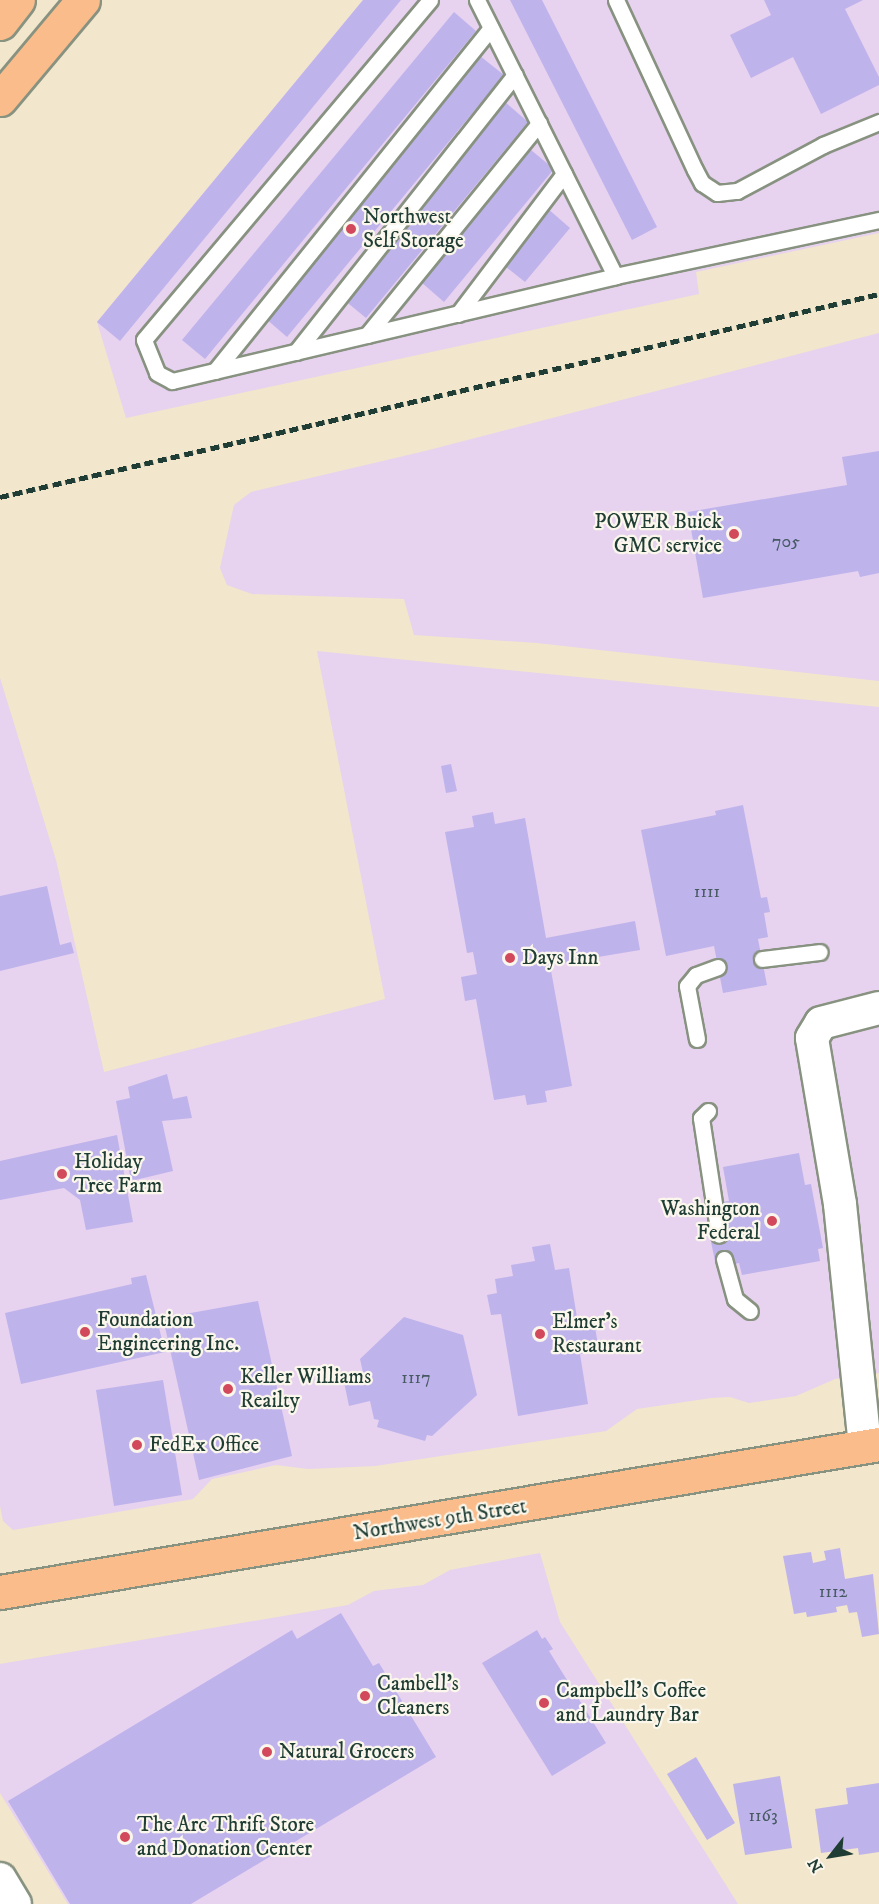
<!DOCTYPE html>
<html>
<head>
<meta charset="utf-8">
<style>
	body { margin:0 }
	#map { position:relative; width:879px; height:1904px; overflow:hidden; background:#f2e6cc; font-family:"IM FELL DW Pica",serif }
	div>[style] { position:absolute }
	.built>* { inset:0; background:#e7d2ef }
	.building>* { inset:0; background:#bfb3ec }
	.roads { filter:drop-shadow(2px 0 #889280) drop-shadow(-2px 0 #889280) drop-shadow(0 2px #889280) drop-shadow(0 -2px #889280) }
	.service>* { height:15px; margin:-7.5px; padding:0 7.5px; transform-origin:7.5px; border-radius:7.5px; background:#fff }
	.minor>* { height:32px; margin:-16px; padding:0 16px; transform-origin:16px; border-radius:16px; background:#fff }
	.primary>* { height:33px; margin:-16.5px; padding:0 16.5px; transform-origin:16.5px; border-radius:16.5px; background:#f9bc8a }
	.trunk>* { height:33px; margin:-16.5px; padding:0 16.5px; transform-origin:16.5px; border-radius:16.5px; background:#f9bc8a }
	.rail>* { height:4.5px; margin-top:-2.25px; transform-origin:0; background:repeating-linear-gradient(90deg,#1f3d34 0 9px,transparent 0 13.5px) }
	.dots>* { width:16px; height:16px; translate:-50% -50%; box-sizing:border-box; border:3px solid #fbf7ec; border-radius:50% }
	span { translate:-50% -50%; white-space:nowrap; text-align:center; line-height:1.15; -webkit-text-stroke:4.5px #fbf7ec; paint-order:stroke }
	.number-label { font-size:18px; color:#475a62 }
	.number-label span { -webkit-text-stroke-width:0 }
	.poi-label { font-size:21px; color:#1f3d34 }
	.left { translate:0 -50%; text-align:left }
	.right { translate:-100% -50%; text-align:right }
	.street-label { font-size:21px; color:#1f3d34 }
	.north { position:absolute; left:801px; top:1826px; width:60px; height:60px; -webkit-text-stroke:4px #fbf7ec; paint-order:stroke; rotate:239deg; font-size:16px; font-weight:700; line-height:24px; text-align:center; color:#1f3d34 }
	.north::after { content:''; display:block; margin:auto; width:21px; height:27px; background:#1f3d34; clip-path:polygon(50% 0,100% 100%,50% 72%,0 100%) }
</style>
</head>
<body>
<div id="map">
	<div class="built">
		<i style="clip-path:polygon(363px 0,879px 0,879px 233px,696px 272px,699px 294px,126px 418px,97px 322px)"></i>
		<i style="clip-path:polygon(879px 333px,879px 681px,537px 643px,414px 635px,404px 599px,252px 594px,227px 585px,220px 568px,234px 505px,251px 492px,425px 451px)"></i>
		<i style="clip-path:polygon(317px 651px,879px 707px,879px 1373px,835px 1379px,796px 1396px,749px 1403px,730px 1397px,711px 1398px,637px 1409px,606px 1431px,375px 1466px,308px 1469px,276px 1465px,212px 1479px,193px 1499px,13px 1530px,3px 1521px,0 1506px,0 678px,56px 860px,104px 1072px,385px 999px)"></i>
		<i style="clip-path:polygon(540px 1553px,560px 1622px,738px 1904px,68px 1904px,0 1793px,0 1664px,348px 1605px,374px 1591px,423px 1585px,450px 1570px)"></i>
	</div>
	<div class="building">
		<i style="clip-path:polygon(363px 0,401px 0,120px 341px,97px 322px)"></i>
		<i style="clip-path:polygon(510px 0,542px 0,657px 227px,632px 240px)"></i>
		<i style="clip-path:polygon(764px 0,863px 0,845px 9px,879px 77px,879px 85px,821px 114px,793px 57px,751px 78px,730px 35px,771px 15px)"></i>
		<i style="clip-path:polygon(454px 12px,476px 31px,205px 359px,182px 340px)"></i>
		<i style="clip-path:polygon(480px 56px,504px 75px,287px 337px,265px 318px)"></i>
		<i style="clip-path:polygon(505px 102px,528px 122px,366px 318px,343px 299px)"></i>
		<i style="clip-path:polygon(531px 150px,554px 169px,444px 302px,421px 282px)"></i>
		<i style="clip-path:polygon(547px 208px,570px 228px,525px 282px,501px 263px)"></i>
		<i style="clip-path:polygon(879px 451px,879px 573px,860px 577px,858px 571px,703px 598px,688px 512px,847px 485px,842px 457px)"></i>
		<i style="clip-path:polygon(451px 764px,457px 791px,446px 793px,441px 766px)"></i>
		<i style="clip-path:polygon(743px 805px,761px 898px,767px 897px,770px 912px,764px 913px,768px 937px,758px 939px,767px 985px,723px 993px,714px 946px,666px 956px,641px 830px,716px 815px,715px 811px)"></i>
		<i style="clip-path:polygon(493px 812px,495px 824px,525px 818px,546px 938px,635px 921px,640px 950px,550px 965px,572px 1086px,545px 1091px,547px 1102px,527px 1105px,525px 1095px,494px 1100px,476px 999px,465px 1001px,461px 977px,477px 974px,473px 952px,467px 953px,445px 832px,474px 827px,472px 816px)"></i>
		<i style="clip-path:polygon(47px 886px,60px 945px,71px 942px,74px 953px,0 971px,0 896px)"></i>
		<i style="clip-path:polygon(167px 1074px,173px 1099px,187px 1096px,192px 1118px,162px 1121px,173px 1171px,131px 1181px,116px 1101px,130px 1098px,128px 1087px)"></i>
		<i style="clip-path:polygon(117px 1135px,133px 1222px,86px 1230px,80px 1200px,64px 1188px,0 1200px,0 1161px)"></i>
		<i style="clip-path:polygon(799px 1153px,805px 1185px,811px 1184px,823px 1248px,818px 1249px,820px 1261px,742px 1275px,739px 1263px,735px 1264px,733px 1258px,715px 1261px,710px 1237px,729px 1233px,723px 1202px,729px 1201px,723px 1167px)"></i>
		<i style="clip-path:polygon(550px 1244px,555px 1270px,569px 1268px,578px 1324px,594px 1321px,599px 1351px,580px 1354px,588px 1404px,518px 1416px,501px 1314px,491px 1315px,487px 1295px,497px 1293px,495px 1279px,513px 1276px,511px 1265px,535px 1261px,532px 1247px)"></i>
		<i style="clip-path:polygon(146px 1275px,165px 1352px,21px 1384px,5px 1313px,132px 1284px,131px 1278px)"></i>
		<i style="clip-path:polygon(258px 1301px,292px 1456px,199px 1480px,163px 1318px)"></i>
		<i style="clip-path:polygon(404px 1317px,463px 1335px,477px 1395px,432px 1436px,427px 1435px,425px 1441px,377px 1427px,379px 1420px,374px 1419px,370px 1401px,349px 1406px,344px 1382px,364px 1377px,360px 1359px)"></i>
		<i style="clip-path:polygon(163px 1380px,182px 1495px,114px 1506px,96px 1390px)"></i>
		<i style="clip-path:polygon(840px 1548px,845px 1579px,873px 1574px,879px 1634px,862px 1637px,857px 1612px,849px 1613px,847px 1605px,836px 1607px,837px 1612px,807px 1617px,806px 1612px,794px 1614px,783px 1556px,811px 1552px,813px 1563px,826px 1560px,824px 1551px)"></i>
		<i style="clip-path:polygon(341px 1613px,373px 1666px,379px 1663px,436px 1757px,191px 1904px,70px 1904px,8px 1801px,292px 1630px,297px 1639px)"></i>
		<i style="clip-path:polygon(537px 1630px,542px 1639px,545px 1637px,553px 1649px,549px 1651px,606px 1743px,552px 1776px,482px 1663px)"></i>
		<i style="clip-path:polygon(696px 1757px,735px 1823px,707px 1840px,667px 1774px)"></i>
		<i style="clip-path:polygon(780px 1776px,792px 1848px,745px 1855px,733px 1784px)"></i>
		<i style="clip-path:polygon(879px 1783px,879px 1852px,859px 1855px,858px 1848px,821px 1853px,815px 1809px,848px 1804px,846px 1788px)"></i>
	</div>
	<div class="roads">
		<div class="service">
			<i style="left:430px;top:0;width:444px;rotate:130.1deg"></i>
			<i style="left:144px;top:340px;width:35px;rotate:68deg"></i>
			<i style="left:157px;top:373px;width:17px;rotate:28deg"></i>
			<i style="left:172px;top:381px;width:455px;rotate:-13.3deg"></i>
			<i style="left:615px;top:276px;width:270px;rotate:-12deg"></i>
			<i style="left:477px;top:0;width:309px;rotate:63.4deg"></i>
			<i style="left:616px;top:0;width:187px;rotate:65.1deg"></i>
			<i style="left:695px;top:170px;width:15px;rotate:62deg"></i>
			<i style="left:702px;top:183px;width:18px;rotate:34deg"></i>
			<i style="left:717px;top:193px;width:20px;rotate:-6deg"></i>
			<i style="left:737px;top:191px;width:98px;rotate:-28.1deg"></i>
			<i style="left:823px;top:145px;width:61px;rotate:-22.3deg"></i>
			<i style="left:458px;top:314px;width:176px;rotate:-52.9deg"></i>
			<i style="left:367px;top:335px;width:273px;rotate:-50.9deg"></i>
			<i style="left:296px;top:352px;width:353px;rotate:-51.7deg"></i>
			<i style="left:215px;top:371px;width:440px;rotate:-51.2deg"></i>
			<i style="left:762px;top:959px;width:58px;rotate:-6.9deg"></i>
			<i style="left:697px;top:1039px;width:54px;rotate:-100.7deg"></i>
			<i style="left:687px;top:986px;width:14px;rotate:-51deg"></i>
			<i style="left:696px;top:975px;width:23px;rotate:-20deg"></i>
			<i style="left:708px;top:1111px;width:10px;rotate:135deg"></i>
			<i style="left:701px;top:1118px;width:118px;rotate:81.3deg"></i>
			<i style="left:724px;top:1259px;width:41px;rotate:74.6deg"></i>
			<i style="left:735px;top:1299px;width:19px;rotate:39deg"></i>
		</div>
		<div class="minor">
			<i style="left:865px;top:1446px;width:243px;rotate:-95.9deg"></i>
			<i style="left:840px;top:1204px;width:168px;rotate:-99.6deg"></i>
			<i style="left:812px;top:1038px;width:17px;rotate:-59deg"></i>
			<i style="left:821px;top:1023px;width:60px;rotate:-14.5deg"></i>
			<i style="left:0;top:1879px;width:29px;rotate:59deg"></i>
		</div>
		<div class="primary">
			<i style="left:0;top:1592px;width:891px;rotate:-9.56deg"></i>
		</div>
		<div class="trunk">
			<i style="left:0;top:23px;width:29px;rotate:-52deg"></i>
			<i style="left:0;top:99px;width:129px;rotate:-50deg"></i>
		</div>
	</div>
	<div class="rail">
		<i style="left:0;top:497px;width:902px;rotate:-13deg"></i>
	</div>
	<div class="dots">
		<i style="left:351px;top:229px;background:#d1495b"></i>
		<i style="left:734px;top:534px;background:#d1495b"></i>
		<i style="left:510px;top:958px;background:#d1495b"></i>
		<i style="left:62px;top:1174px;background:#d1495b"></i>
		<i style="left:772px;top:1221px;background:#d1495b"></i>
		<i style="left:85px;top:1332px;background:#d1495b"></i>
		<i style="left:540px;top:1334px;background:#d1495b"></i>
		<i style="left:228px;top:1389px;background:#d1495b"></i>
		<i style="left:137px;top:1445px;background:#d1495b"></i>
		<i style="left:365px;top:1696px;background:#d1495b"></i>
		<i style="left:544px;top:1703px;background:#d1495b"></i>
		<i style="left:267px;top:1752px;background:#d1495b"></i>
		<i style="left:125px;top:1837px;background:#d1495b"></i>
	</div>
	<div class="number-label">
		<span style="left:786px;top:542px">705</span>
		<span style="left:707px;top:892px">1111</span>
		<span style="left:416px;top:1378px">1117</span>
		<span style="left:833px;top:1592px">1112</span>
		<span style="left:763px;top:1816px">1163</span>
	</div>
	<div class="poi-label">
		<span class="left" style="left:363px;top:229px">Northwest<br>Self Storage</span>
		<span class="right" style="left:722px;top:534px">POWER Buick<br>GMC service</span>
		<span class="left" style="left:522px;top:958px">Days Inn</span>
		<span class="left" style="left:74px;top:1174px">Holiday<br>Tree Farm</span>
		<span class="right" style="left:760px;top:1221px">Washington<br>Federal</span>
		<span class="left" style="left:97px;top:1332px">Foundation<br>Engineering Inc.</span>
		<span class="left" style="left:552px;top:1334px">Elmer's<br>Restaurant</span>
		<span class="left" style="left:240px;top:1389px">Keller Williams<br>Reailty</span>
		<span class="left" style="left:149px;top:1445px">FedEx Office</span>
		<span class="left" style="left:377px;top:1696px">Cambell's<br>Cleaners</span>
		<span class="left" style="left:556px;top:1703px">Campbell's Coffee<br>and Laundry Bar</span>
		<span class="left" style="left:279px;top:1752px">Natural Grocers</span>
		<span class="left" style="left:137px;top:1837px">The Arc Thrift Store<br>and Donation Center</span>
	</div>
	<div class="street-label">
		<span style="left:440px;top:1520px;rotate:-9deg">Northwest 9th Street</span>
	</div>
	<div class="north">N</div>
</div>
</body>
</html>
